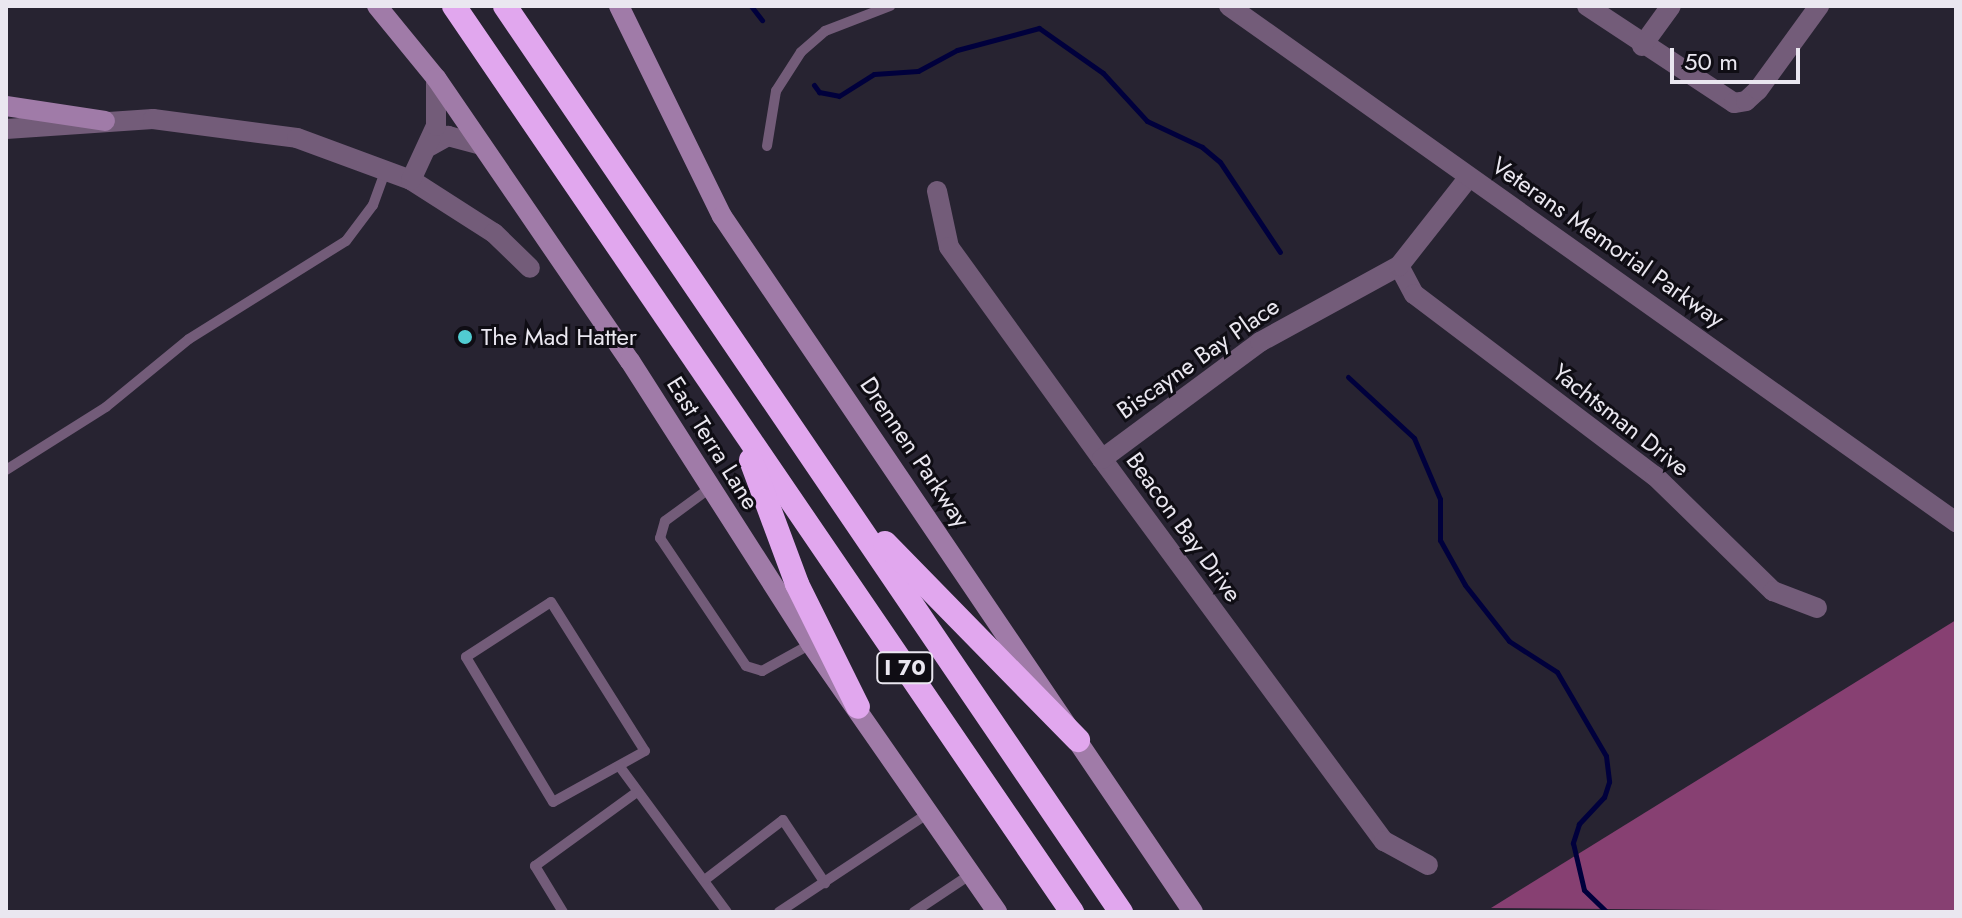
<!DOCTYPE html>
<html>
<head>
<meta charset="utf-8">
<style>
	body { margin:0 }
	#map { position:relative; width:1962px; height:918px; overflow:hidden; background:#272331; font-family:Jost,sans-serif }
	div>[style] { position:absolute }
	.forest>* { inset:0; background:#874072 }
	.stream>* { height:5px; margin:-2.5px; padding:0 2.5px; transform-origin:2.5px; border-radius:2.5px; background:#00003c }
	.service>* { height:10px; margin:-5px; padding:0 5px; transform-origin:5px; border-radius:5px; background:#735c79 }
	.minor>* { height:20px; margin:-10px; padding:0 10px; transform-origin:10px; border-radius:10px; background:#735c79 }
	.tertiary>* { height:20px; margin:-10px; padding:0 10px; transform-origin:10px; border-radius:10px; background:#735c79 }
	.secondary>* { height:20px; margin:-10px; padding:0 10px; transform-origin:10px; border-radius:10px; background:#a07ba8 }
	.motorway>* { height:24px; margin:-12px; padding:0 12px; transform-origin:12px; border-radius:12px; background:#e1a7ee }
	.dots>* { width:22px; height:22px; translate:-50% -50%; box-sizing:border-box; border:4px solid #0f0d14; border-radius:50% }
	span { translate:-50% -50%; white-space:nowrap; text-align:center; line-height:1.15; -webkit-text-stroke:6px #0f0d14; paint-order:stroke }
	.shield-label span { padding:2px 6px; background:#0f0d14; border:2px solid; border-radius:6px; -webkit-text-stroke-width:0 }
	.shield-label { font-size:22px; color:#eae7f0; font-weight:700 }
	.street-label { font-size:24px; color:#eae7f0 }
	.poi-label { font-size:24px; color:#eae7f0 }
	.left { translate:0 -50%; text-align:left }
	.frame { position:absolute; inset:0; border:8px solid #eae7f0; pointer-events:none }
	.scale { position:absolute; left:1670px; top:48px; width:130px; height:36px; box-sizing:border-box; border:4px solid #eae7f0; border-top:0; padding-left:10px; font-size:24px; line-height:28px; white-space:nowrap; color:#eae7f0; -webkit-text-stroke:6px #0f0d14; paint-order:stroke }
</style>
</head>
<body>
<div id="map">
	<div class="forest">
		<i style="clip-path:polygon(1956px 620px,1956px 912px,1491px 908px)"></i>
	</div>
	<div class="stream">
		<i style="left:751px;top:6px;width:18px;rotate:52deg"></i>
		<i style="left:814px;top:85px;width:9px;rotate:54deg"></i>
		<i style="left:819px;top:92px;width:20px;rotate:11deg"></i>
		<i style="left:839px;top:96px;width:41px;rotate:-32.2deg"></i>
		<i style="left:874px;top:74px;width:44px;rotate:-3.9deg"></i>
		<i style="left:918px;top:71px;width:44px;rotate:-28.3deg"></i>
		<i style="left:957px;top:50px;width:85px;rotate:-15deg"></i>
		<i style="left:1039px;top:28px;width:78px;rotate:35.1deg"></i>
		<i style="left:1103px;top:73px;width:65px;rotate:47.5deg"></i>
		<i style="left:1147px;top:121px;width:61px;rotate:25.3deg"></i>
		<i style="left:1202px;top:147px;width:23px;rotate:40deg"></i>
		<i style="left:1220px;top:162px;width:108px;rotate:56.3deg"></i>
		<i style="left:1348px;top:377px;width:90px;rotate:42.7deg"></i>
		<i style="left:1414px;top:438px;width:66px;rotate:66.9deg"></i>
		<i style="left:1440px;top:499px;width:41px;rotate:90deg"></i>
		<i style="left:1440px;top:540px;width:51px;rotate:60.9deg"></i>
		<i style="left:1465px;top:585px;width:71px;rotate:51.8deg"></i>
		<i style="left:1509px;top:641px;width:57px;rotate:32.9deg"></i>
		<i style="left:1557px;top:672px;width:97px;rotate:59.7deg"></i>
		<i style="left:1606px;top:756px;width:26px;rotate:83deg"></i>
		<i style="left:1609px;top:782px;width:16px;rotate:108deg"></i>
		<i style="left:1604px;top:797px;width:37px;rotate:133deg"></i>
		<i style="left:1579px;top:824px;width:20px;rotate:108deg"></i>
		<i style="left:1573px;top:843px;width:48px;rotate:76.8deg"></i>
		<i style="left:1584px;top:890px;width:32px;rotate:44deg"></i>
	</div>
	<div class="service">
		<i style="left:767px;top:146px;width:56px;rotate:-80.7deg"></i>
		<i style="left:776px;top:91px;width:46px;rotate:-57.3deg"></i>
		<i style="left:801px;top:52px;width:32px;rotate:-41deg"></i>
		<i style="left:825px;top:31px;width:70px;rotate:-21deg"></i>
		<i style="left:6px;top:470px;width:118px;rotate:-32.2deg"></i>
		<i style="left:106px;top:407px;width:107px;rotate:-39.3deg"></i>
		<i style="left:189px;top:339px;width:185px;rotate:-32deg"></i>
		<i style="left:346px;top:241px;width:45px;rotate:-53.1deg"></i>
		<i style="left:373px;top:205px;width:38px;rotate:-70deg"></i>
		<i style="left:710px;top:488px;width:56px;rotate:143.7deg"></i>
		<i style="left:665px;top:521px;width:18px;rotate:106deg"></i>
		<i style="left:660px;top:538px;width:154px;rotate:56.1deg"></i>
		<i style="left:746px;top:666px;width:17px;rotate:17deg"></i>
		<i style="left:762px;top:671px;width:56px;rotate:-28.9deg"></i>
		<i style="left:551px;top:602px;width:176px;rotate:57.8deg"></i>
		<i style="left:645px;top:751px;width:105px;rotate:151deg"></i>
		<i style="left:553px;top:802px;width:169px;rotate:-121deg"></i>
		<i style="left:466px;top:657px;width:101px;rotate:-32.9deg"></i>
		<i style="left:620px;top:767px;width:180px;rotate:53.6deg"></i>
		<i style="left:706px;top:879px;width:97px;rotate:-37.5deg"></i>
		<i style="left:783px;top:820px;width:76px;rotate:56.3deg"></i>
		<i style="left:563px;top:912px;width:54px;rotate:-121.3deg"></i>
		<i style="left:535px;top:866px;width:126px;rotate:-36deg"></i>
		<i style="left:779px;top:912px;width:181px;rotate:-33.5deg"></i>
		<i style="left:914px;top:912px;width:69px;rotate:-33.7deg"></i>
	</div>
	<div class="minor">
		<i style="left:1587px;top:6px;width:176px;rotate:33.4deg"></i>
		<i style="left:1734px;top:103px;width:12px;rotate:-9deg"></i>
		<i style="left:1746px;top:101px;width:16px;rotate:-43deg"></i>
		<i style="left:1758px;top:90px;width:104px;rotate:-54deg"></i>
		<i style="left:1642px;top:46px;width:49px;rotate:-54.1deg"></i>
		<i style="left:6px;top:129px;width:147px;rotate:-3.9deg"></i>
		<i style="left:153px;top:119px;width:145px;rotate:7.5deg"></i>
		<i style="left:297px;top:138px;width:121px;rotate:20.2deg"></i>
		<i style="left:411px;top:180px;width:98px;rotate:32.6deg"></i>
		<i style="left:494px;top:233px;width:50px;rotate:44.2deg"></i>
		<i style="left:430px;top:146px;width:21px;rotate:-29deg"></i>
		<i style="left:448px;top:136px;width:35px;rotate:15deg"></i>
		<i style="left:411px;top:180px;width:60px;rotate:-65.2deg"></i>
		<i style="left:436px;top:126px;width:48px;rotate:-90deg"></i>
		<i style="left:937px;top:191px;width:57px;rotate:77.9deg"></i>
		<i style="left:949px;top:247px;width:261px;rotate:54.2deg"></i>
		<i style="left:1102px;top:459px;width:475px;rotate:53.6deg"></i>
		<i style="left:1384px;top:841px;width:50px;rotate:28.6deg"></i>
		<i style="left:1399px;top:266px;width:32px;rotate:62deg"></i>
		<i style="left:1414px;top:294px;width:302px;rotate:37.1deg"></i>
		<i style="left:1655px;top:476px;width:165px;rotate:44.3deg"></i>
		<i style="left:1773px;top:591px;width:47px;rotate:21.1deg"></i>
		<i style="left:1102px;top:459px;width:197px;rotate:-36.5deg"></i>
		<i style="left:1260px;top:342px;width:158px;rotate:-28.7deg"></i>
		<i style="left:1399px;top:266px;width:113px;rotate:-51.8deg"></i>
	</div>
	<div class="tertiary">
		<i style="left:1229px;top:6px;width:892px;rotate:35.37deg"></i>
	</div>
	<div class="secondary">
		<i style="left:377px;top:6px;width:93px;rotate:50.7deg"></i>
		<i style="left:436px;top:78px;width:343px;rotate:55.6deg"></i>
		<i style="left:630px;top:361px;width:336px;rotate:57.4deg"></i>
		<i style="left:811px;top:644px;width:326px;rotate:55.2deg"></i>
		<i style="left:619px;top:6px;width:234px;rotate:63.9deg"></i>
		<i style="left:722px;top:216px;width:840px;rotate:55.91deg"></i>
		<i style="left:6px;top:106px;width:100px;rotate:8.6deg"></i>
	</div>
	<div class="motorway">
		<i style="left:454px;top:6px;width:1097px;rotate:55.7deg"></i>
		<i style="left:505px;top:6px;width:1096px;rotate:55.79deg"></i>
		<i style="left:751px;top:460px;width:132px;rotate:69.6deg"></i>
		<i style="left:797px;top:584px;width:137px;rotate:63.6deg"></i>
		<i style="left:885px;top:543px;width:276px;rotate:45.6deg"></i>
	</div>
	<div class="dots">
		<i style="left:465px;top:337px;background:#51ccd2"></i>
	</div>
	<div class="shield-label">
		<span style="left:905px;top:668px">I 70</span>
	</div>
	<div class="street-label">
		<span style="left:1608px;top:242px;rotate:35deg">Veterans Memorial Parkway</span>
		<span style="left:1198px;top:358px;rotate:-35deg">Biscayne Bay Place</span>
		<span style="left:1621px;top:420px;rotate:38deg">Yachtsman Drive</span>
		<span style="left:713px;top:443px;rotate:58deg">East Terra Lane</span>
		<span style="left:915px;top:452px;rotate:56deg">Drennen Parkway</span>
		<span style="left:1184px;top:527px;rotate:54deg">Beacon Bay Drive</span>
	</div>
	<div class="poi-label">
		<span class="left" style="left:481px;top:337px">The Mad Hatter</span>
	</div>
	<div class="frame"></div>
	<div class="scale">50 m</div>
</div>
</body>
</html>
